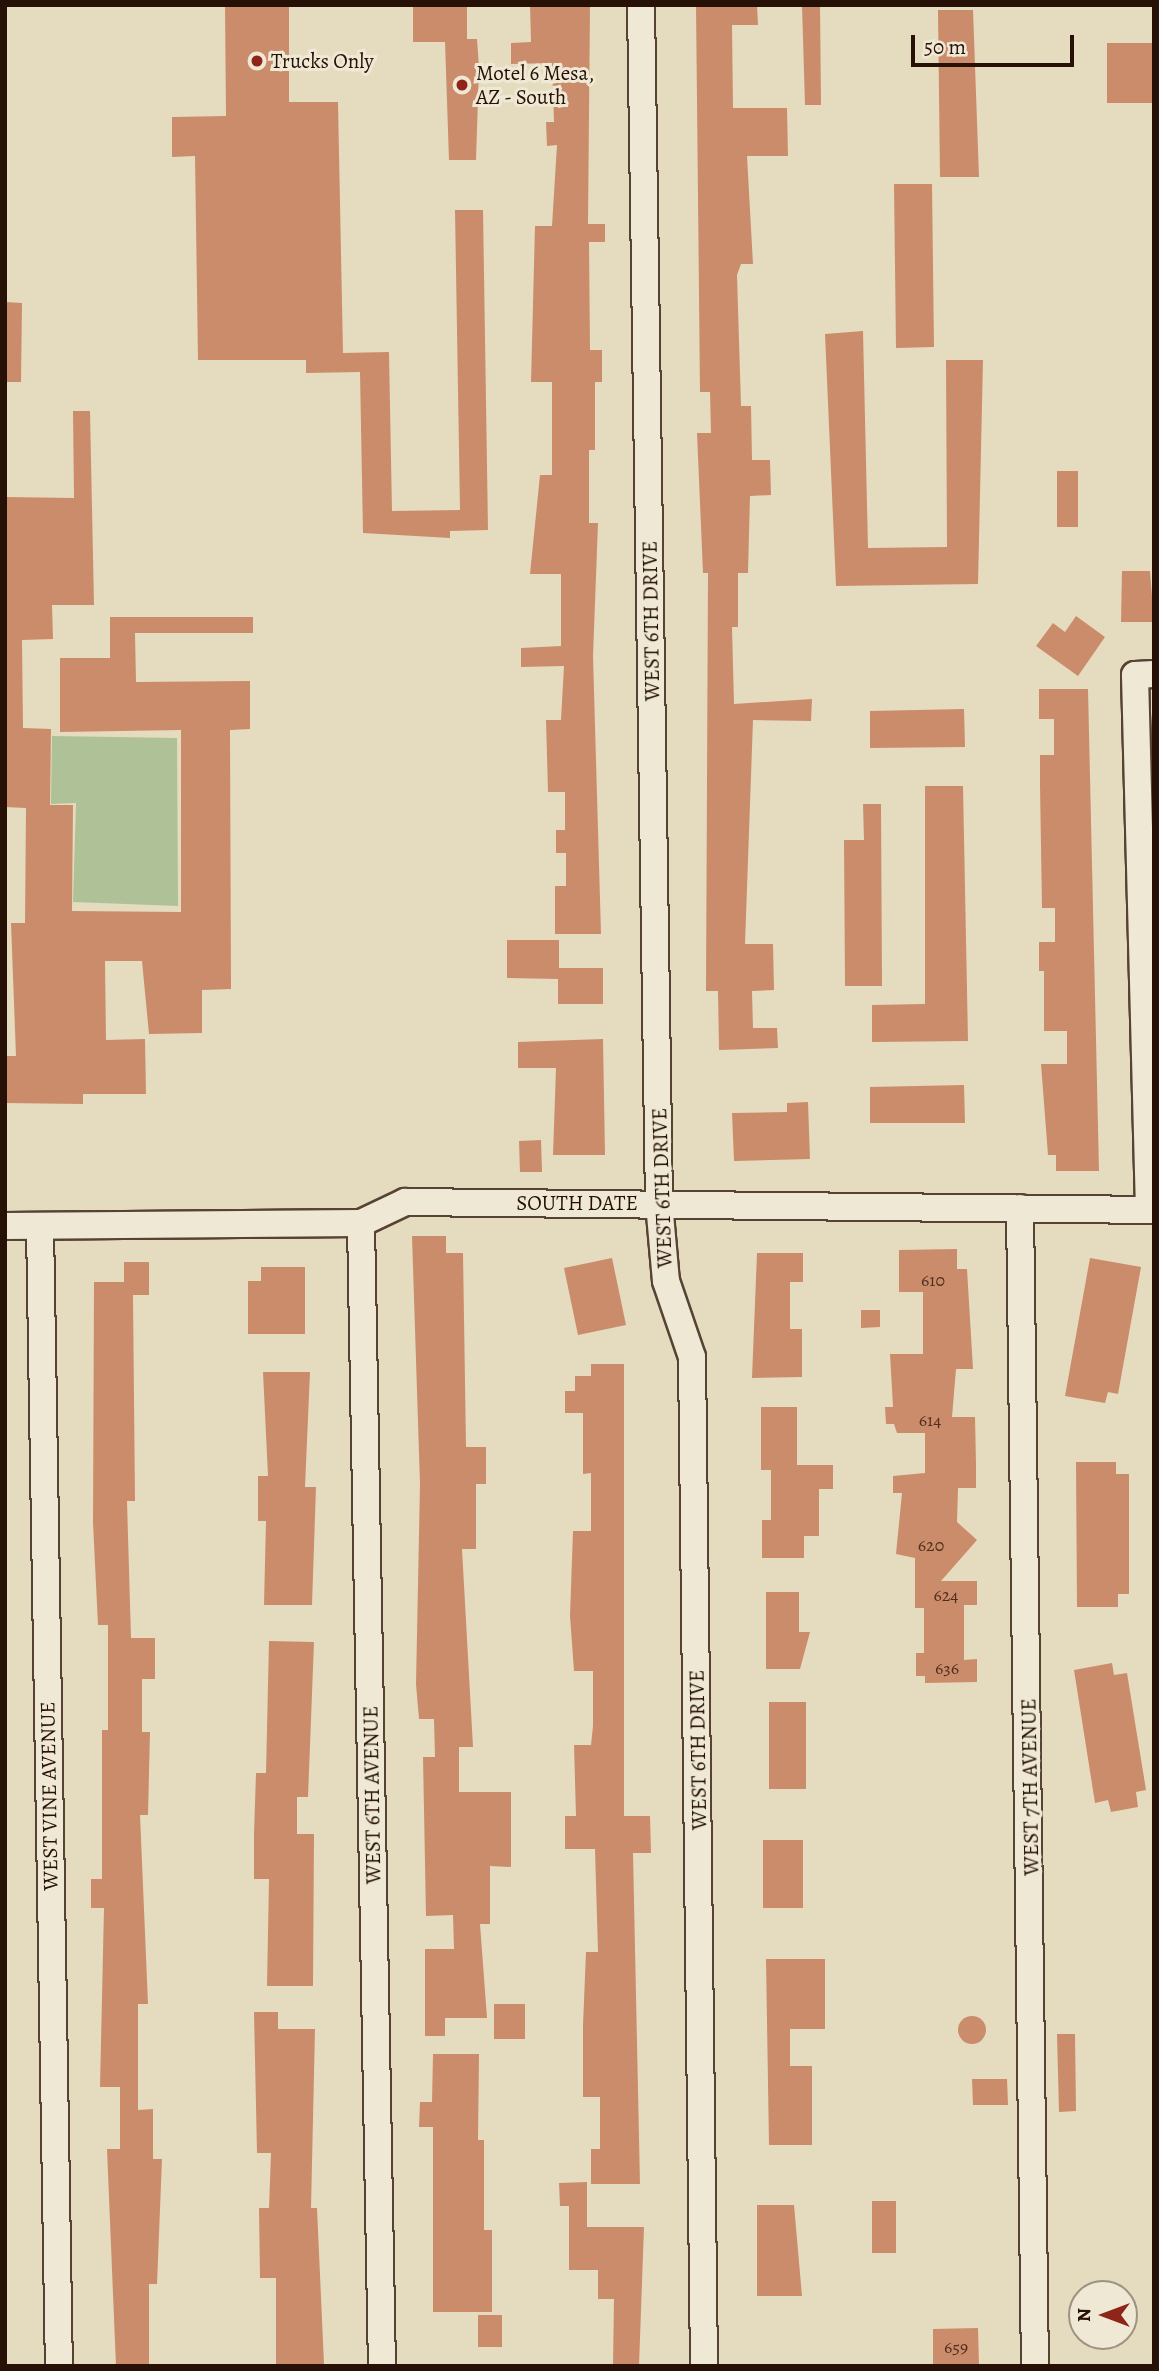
<!DOCTYPE html>
<html>
<head>
<meta charset="utf-8">
<style>
	body { margin:0 }
	#map { position:relative; width:1159px; height:2371px; overflow:hidden; background:#e5dbbf; font-family:Alegreya,serif }
	div>[style] { position:absolute }
	.green>* { inset:0; background:#afc196 }
	.building>* { inset:0; background:#cb8c6b }
	.round { border-radius:50% }
	.roads { filter:drop-shadow(2px 0 #564334) drop-shadow(-2px 0 #564334) drop-shadow(0 2px #564334) drop-shadow(0 -2px #564334) }
	.minor>* { height:26px; margin:-13px; padding:0 13px; transform-origin:13px; border-radius:13px; background:#eee8d5 }
	.dots>* { width:19px; height:19px; translate:-50% -50%; box-sizing:border-box; border:4px solid #eee8d5; border-radius:50% }
	span { translate:-50% -50%; white-space:nowrap; text-align:center; line-height:1.15; -webkit-text-stroke:6px #eee8d5; paint-order:stroke }
	.number-label { font-size:18px; color:#502f1e }
	.number-label span { -webkit-text-stroke-width:0 }
	.poi-label { font-size:21px; color:#271005 }
	.left { translate:0 -50%; text-align:left }
	.street-label { font-size:21px; color:#271005 }
	.frame { position:absolute; inset:0; border:7px solid #271005; pointer-events:none }
	.north { position:absolute; left:1068px; top:2280px; width:70px; height:70px; box-sizing:border-box; background:#eee8d5; border:2px solid #9e9282; border-radius:50%; rotate:270deg; font-size:19px; font-weight:700; line-height:28px; text-align:center; color:#271005 }
	.north::after { content:''; display:block; margin:auto; width:24px; height:32px; background:#8f2418; clip-path:polygon(50% 0,100% 100%,50% 72%,0 100%) }
	.scale { position:absolute; left:911px; top:35px; width:163px; height:32px; box-sizing:border-box; border:4px solid #271005; border-top:0; padding-left:9px; font-size:21px; line-height:24px; white-space:nowrap; color:#271005; -webkit-text-stroke:5px #eee8d5; paint-order:stroke }
</style>
</head>
<body>
<div id="map">
	<div class="green">
		<i style="clip-path:polygon(52px 736px,177px 738px,178px 906px,73px 902px,76px 803px,51px 804px)"></i>
	</div>
	<div class="building">
		<i style="clip-path:polygon(225px 5px,289px 5px,289px 102px,338px 102px,343px 353px,389px 352px,392px 511px,460px 510px,455px 210px,483px 210px,488px 530px,450px 531px,450px 538px,363px 533px,360px 372px,306px 373px,306px 360px,198px 360px,195px 156px,172px 157px,172px 117px,226px 116px)"></i>
		<i style="clip-path:polygon(413px 5px,467px 5px,467px 39px,477px 39px,479px 67px,476px 160px,449px 160px,445px 42px,413px 42px)"></i>
		<i style="clip-path:polygon(530px 5px,590px 5px,588px 224px,605px 224px,605px 242px,589px 242px,590px 350px,602px 350px,602px 382px,595px 382px,595px 450px,589px 450px,589px 523px,598px 523px,593px 656px,601px 934px,555px 934px,555px 886px,566px 886px,566px 853px,556px 853px,556px 830px,565px 830px,565px 792px,548px 792px,546px 720px,561px 720px,564px 666px,521px 667px,521px 648px,561px 646px,561px 574px,530px 574px,540px 475px,552px 475px,552px 382px,531px 382px,535px 226px,552px 226px,557px 145px,547px 146px,546px 122px,554px 122px,552px 63px,511px 64px,511px 43px,531px 42px)"></i>
		<i style="clip-path:polygon(696px 5px,757px 5px,758px 25px,732px 25px,733px 108px,787px 108px,788px 156px,747px 156px,753px 264px,741px 264px,737px 275px,741px 406px,751px 406px,752px 460px,770px 460px,771px 495px,750px 496px,748px 573px,738px 573px,738px 627px,732px 627px,734px 704px,812px 699px,811px 721px,753px 720px,745px 944px,773px 944px,774px 990px,752px 991px,753px 1028px,777px 1028px,778px 1048px,719px 1050px,718px 991px,706px 991px,708px 573px,703px 573px,697px 433px,711px 433px,710px 392px,700px 392px)"></i>
		<i style="clip-path:polygon(802px 5px,820px 5px,821px 105px,805px 105px)"></i>
		<i style="clip-path:polygon(938px 10px,973px 10px,979px 177px,940px 177px)"></i>
		<i style="clip-path:polygon(1107px 43px,1154px 43px,1154px 103px,1107px 103px)"></i>
		<i style="clip-path:polygon(894px 184px,932px 184px,934px 347px,896px 348px)"></i>
		<i style="clip-path:polygon(5px 302px,22px 303px,21px 382px,5px 382px)"></i>
		<i style="clip-path:polygon(863px 331px,868px 548px,947px 547px,946px 360px,983px 360px,978px 584px,836px 586px,825px 334px)"></i>
		<i style="clip-path:polygon(73px 411px,90px 411px,94px 605px,52px 605px,53px 639px,22px 640px,23px 728px,51px 729px,50px 805px,73px 805px,72px 911px,181px 912px,181px 730px,60px 732px,60px 658px,110px 658px,110px 617px,253px 617px,253px 633px,135px 633px,136px 682px,250px 681px,250px 729px,230px 730px,231px 989px,202px 990px,202px 1033px,149px 1034px,142px 961px,105px 961px,106px 1040px,145px 1039px,146px 1094px,83px 1094px,83px 1104px,5px 1103px,5px 1056px,16px 1056px,11px 923px,25px 923px,26px 808px,5px 807px,5px 497px,74px 498px)"></i>
		<i style="clip-path:polygon(1057px 471px,1078px 471px,1078px 527px,1057px 527px)"></i>
		<i style="clip-path:polygon(1122px 571px,1150px 571px,1154px 622px,1121px 622px)"></i>
		<i style="clip-path:polygon(1076px 616px,1105px 637px,1078px 676px,1036px 646px,1053px 623px,1065px 632px)"></i>
		<i style="clip-path:polygon(1039px 689px,1088px 689px,1099px 1171px,1056px 1171px,1056px 1155px,1048px 1155px,1041px 1064px,1067px 1064px,1067px 1031px,1044px 1031px,1044px 971px,1039px 971px,1039px 942px,1055px 942px,1055px 908px,1042px 908px,1040px 785px,1040px 755px,1054px 755px,1054px 719px,1039px 719px)"></i>
		<i style="clip-path:polygon(964px 709px,965px 747px,870px 748px,870px 711px)"></i>
		<i style="clip-path:polygon(925px 786px,963px 786px,968px 1041px,872px 1042px,872px 1005px,925px 1004px)"></i>
		<i style="clip-path:polygon(863px 804px,881px 804px,882px 986px,845px 986px,844px 840px,864px 840px)"></i>
		<i style="clip-path:polygon(507px 940px,559px 940px,559px 968px,603px 968px,603px 1004px,558px 1004px,558px 979px,507px 978px)"></i>
		<i style="clip-path:polygon(603px 1039px,605px 1155px,553px 1155px,556px 1068px,518px 1068px,518px 1042px)"></i>
		<i style="clip-path:polygon(964px 1085px,965px 1123px,870px 1123px,870px 1087px)"></i>
		<i style="clip-path:polygon(808px 1102px,810px 1159px,734px 1161px,732px 1113px,787px 1112px,787px 1103px)"></i>
		<i style="clip-path:polygon(541px 1140px,542px 1172px,520px 1172px,519px 1141px)"></i>
		<i style="clip-path:polygon(412px 1236px,446px 1236px,446px 1253px,463px 1253px,466px 1447px,486px 1447px,486px 1484px,476px 1484px,476px 1549px,462px 1549px,473px 1747px,459px 1747px,459px 1792px,511px 1792px,511px 1867px,490px 1866px,490px 1924px,480px 1924px,487px 2018px,445px 2018px,445px 2036px,425px 2036px,425px 1949px,454px 1949px,453px 1915px,426px 1916px,423px 1757px,435px 1757px,434px 1719px,419px 1719px,416px 1684px,420px 1484px)"></i>
		<i style="clip-path:polygon(957px 1249px,957px 1269px,967px 1269px,973px 1369px,956px 1369px,952px 1417px,975px 1417px,976px 1464px,976px 1488px,958px 1488px,957px 1522px,977px 1540px,941px 1581px,977px 1581px,977px 1605px,964px 1605px,964px 1660px,977px 1659px,977px 1682px,925px 1683px,925px 1676px,916px 1676px,916px 1653px,924px 1653px,924px 1608px,915px 1608px,915px 1558px,896px 1554px,902px 1493px,893px 1493px,893px 1476px,925px 1473px,925px 1433px,897px 1433px,894px 1424px,886px 1424px,885px 1407px,893px 1407px,890px 1354px,923px 1354px,923px 1292px,899px 1292px,899px 1250px)"></i>
		<i style="clip-path:polygon(757px 1253px,803px 1253px,803px 1282px,790px 1282px,790px 1329px,802px 1329px,802px 1377px,752px 1378px)"></i>
		<i style="clip-path:polygon(612px 1258px,626px 1325px,578px 1335px,564px 1268px)"></i>
		<i style="clip-path:polygon(1090px 1258px,1141px 1267px,1118px 1394px,1108px 1392px,1105px 1403px,1065px 1396px)"></i>
		<i style="clip-path:polygon(124px 1262px,149px 1262px,149px 1295px,133px 1295px,135px 1501px,127px 1501px,131px 1638px,155px 1638px,155px 1679px,142px 1679px,142px 1732px,150px 1732px,148px 1815px,140px 1815px,148px 2004px,138px 2004px,138px 2110px,153px 2109px,153px 2159px,162px 2159px,157px 2284px,149px 2284px,149px 2366px,116px 2366px,107px 2149px,120px 2149px,120px 2087px,100px 2087px,104px 1908px,91px 1908px,91px 1879px,102px 1879px,102px 1730px,108px 1730px,108px 1625px,98px 1625px,93px 1523px,94px 1282px,124px 1282px)"></i>
		<i style="clip-path:polygon(261px 1267px,305px 1267px,305px 1334px,248px 1334px,248px 1281px,261px 1281px)"></i>
		<i style="clip-path:polygon(861px 1310px,880px 1310px,880px 1327px,861px 1328px)"></i>
		<i style="clip-path:polygon(591px 1364px,624px 1364px,624px 1816px,650px 1816px,651px 1853px,633px 1853px,640px 2184px,591px 2184px,591px 2149px,600px 2149px,600px 2097px,583px 2097px,583px 2025px,586px 1952px,598px 1952px,595px 1849px,565px 1849px,565px 1816px,576px 1816px,574px 1745px,591px 1745px,593px 1726px,593px 1671px,574px 1671px,570px 1616px,573px 1531px,591px 1531px,591px 1473px,583px 1474px,583px 1413px,565px 1413px,565px 1391px,575px 1391px,575px 1376px,591px 1376px)"></i>
		<i style="clip-path:polygon(263px 1372px,310px 1372px,305px 1487px,316px 1487px,312px 1605px,264px 1605px,266px 1521px,258px 1521px,258px 1476px,268px 1476px)"></i>
		<i style="clip-path:polygon(761px 1407px,797px 1407px,797px 1465px,833px 1465px,833px 1489px,819px 1489px,819px 1536px,804px 1536px,804px 1558px,762px 1558px,762px 1520px,771px 1520px,771px 1470px,761px 1470px)"></i>
		<i style="clip-path:polygon(1076px 1462px,1116px 1462px,1116px 1474px,1129px 1474px,1129px 1594px,1118px 1594px,1118px 1607px,1077px 1607px)"></i>
		<i style="clip-path:polygon(766px 1592px,799px 1592px,799px 1632px,810px 1632px,800px 1669px,766px 1669px)"></i>
		<i style="clip-path:polygon(269px 1641px,314px 1642px,308px 1797px,297px 1797px,297px 1834px,314px 1834px,313px 1986px,267px 1986px,269px 1879px,254px 1879px,254px 1834px,256px 1773px,266px 1773px)"></i>
		<i style="clip-path:polygon(1112px 1663px,1114px 1675px,1127px 1673px,1146px 1790px,1136px 1792px,1138px 1807px,1111px 1812px,1108px 1800px,1095px 1803px,1074px 1670px)"></i>
		<i style="clip-path:polygon(769px 1702px,806px 1702px,806px 1789px,769px 1789px)"></i>
		<i style="clip-path:polygon(763px 1840px,803px 1840px,803px 1908px,763px 1908px)"></i>
		<i style="clip-path:polygon(766px 1959px,825px 1959px,825px 2029px,790px 2029px,790px 2066px,812px 2066px,812px 2145px,769px 2145px)"></i>
		<i style="clip-path:polygon(494px 2004px,525px 2004px,525px 2039px,494px 2039px)"></i>
		<i style="clip-path:polygon(254px 2012px,278px 2012px,278px 2029px,315px 2029px,311px 2208px,317px 2208px,324px 2364px,276px 2364px,276px 2278px,260px 2278px,259px 2208px,269px 2208px,271px 2153px,257px 2153px)"></i>
		<i class="round" style="left:958px;top:2016px;width:28px;height:28px"></i>
		<i style="clip-path:polygon(1057px 2034px,1075px 2034px,1076px 2111px,1059px 2112px)"></i>
		<i style="clip-path:polygon(433px 2054px,479px 2054px,478px 2140px,484px 2140px,484px 2230px,492px 2230px,492px 2312px,433px 2312px,433px 2127px,419px 2127px,420px 2102px,432px 2102px)"></i>
		<i style="clip-path:polygon(972px 2079px,1007px 2079px,1008px 2105px,973px 2105px)"></i>
		<i style="clip-path:polygon(587px 2182px,587px 2227px,644px 2227px,639px 2366px,613px 2366px,614px 2299px,598px 2299px,598px 2270px,569px 2270px,569px 2206px,560px 2206px,559px 2183px)"></i>
		<i style="clip-path:polygon(872px 2201px,896px 2201px,896px 2253px,872px 2253px)"></i>
		<i style="clip-path:polygon(757px 2205px,794px 2205px,802px 2296px,757px 2296px)"></i>
		<i style="clip-path:polygon(478px 2315px,502px 2315px,502px 2347px,478px 2347px)"></i>
		<i style="clip-path:polygon(978px 2328px,979px 2366px,933px 2366px,933px 2329px)"></i>
	</div>
	<div class="roads">
		<div class="minor">
			<i style="left:641px;top:5px;width:1198px;rotate:89.14deg"></i>
			<i style="left:659px;top:1203px;width:78px;rotate:84.9deg"></i>
			<i style="left:666px;top:1281px;width:80px;rotate:71.1deg"></i>
			<i style="left:692px;top:1357px;width:1009px;rotate:89.32deg"></i>
			<i style="left:1020px;top:1208px;width:1158px;rotate:89.26deg"></i>
			<i style="left:1149px;top:1210px;width:535px;rotate:-91.5deg"></i>
			<i style="left:1135px;top:675px;width:19px;rotate:-3deg"></i>
			<i style="left:361px;top:1223px;width:1143px;rotate:88.95deg"></i>
			<i style="left:5px;top:1226px;width:356px;rotate:-0.5deg"></i>
			<i style="left:361px;top:1223px;width:49px;rotate:-25.5deg"></i>
			<i style="left:405px;top:1202px;width:749px;rotate:0.61deg"></i>
			<i style="left:40px;top:1226px;width:1140px;rotate:89.05deg"></i>
		</div>
	</div>
	<div class="dots">
		<i style="left:257px;top:61px;background:#8f2418"></i>
		<i style="left:462px;top:85px;background:#8f2418"></i>
	</div>
	<div class="number-label">
		<span style="left:933px;top:1280px">610</span>
		<span style="left:930px;top:1420px">614</span>
		<span style="left:931px;top:1545px">620</span>
		<span style="left:946px;top:1595px">624</span>
		<span style="left:947px;top:1668px">636</span>
		<span style="left:956px;top:2347px">659</span>
	</div>
	<div class="poi-label">
		<span class="left" style="left:271px;top:61px">Trucks Only</span>
		<span class="left" style="left:476px;top:85px">Motel 6 Mesa,<br>AZ - South</span>
	</div>
	<div class="street-label">
		<span style="left:651px;top:621px;rotate:-91deg">WEST 6TH DRIVE</span>
		<span style="left:662px;top:1188px;rotate:-92deg">WEST 6TH DRIVE</span>
		<span style="left:577px;top:1203px">SOUTH DATE</span>
		<span style="left:698px;top:1750px;rotate:-91deg">WEST 6TH DRIVE</span>
		<span style="left:1030px;top:1787px;rotate:-91deg">WEST 7TH AVENUE</span>
		<span style="left:372px;top:1795px;rotate:-91deg">WEST 6TH AVENUE</span>
		<span style="left:49px;top:1796px;rotate:-91deg">WEST VINE AVENUE</span>
	</div>
	<div class="frame"></div>
	<div class="north">N</div>
	<div class="scale">50 m</div>
</div>
</body>
</html>
